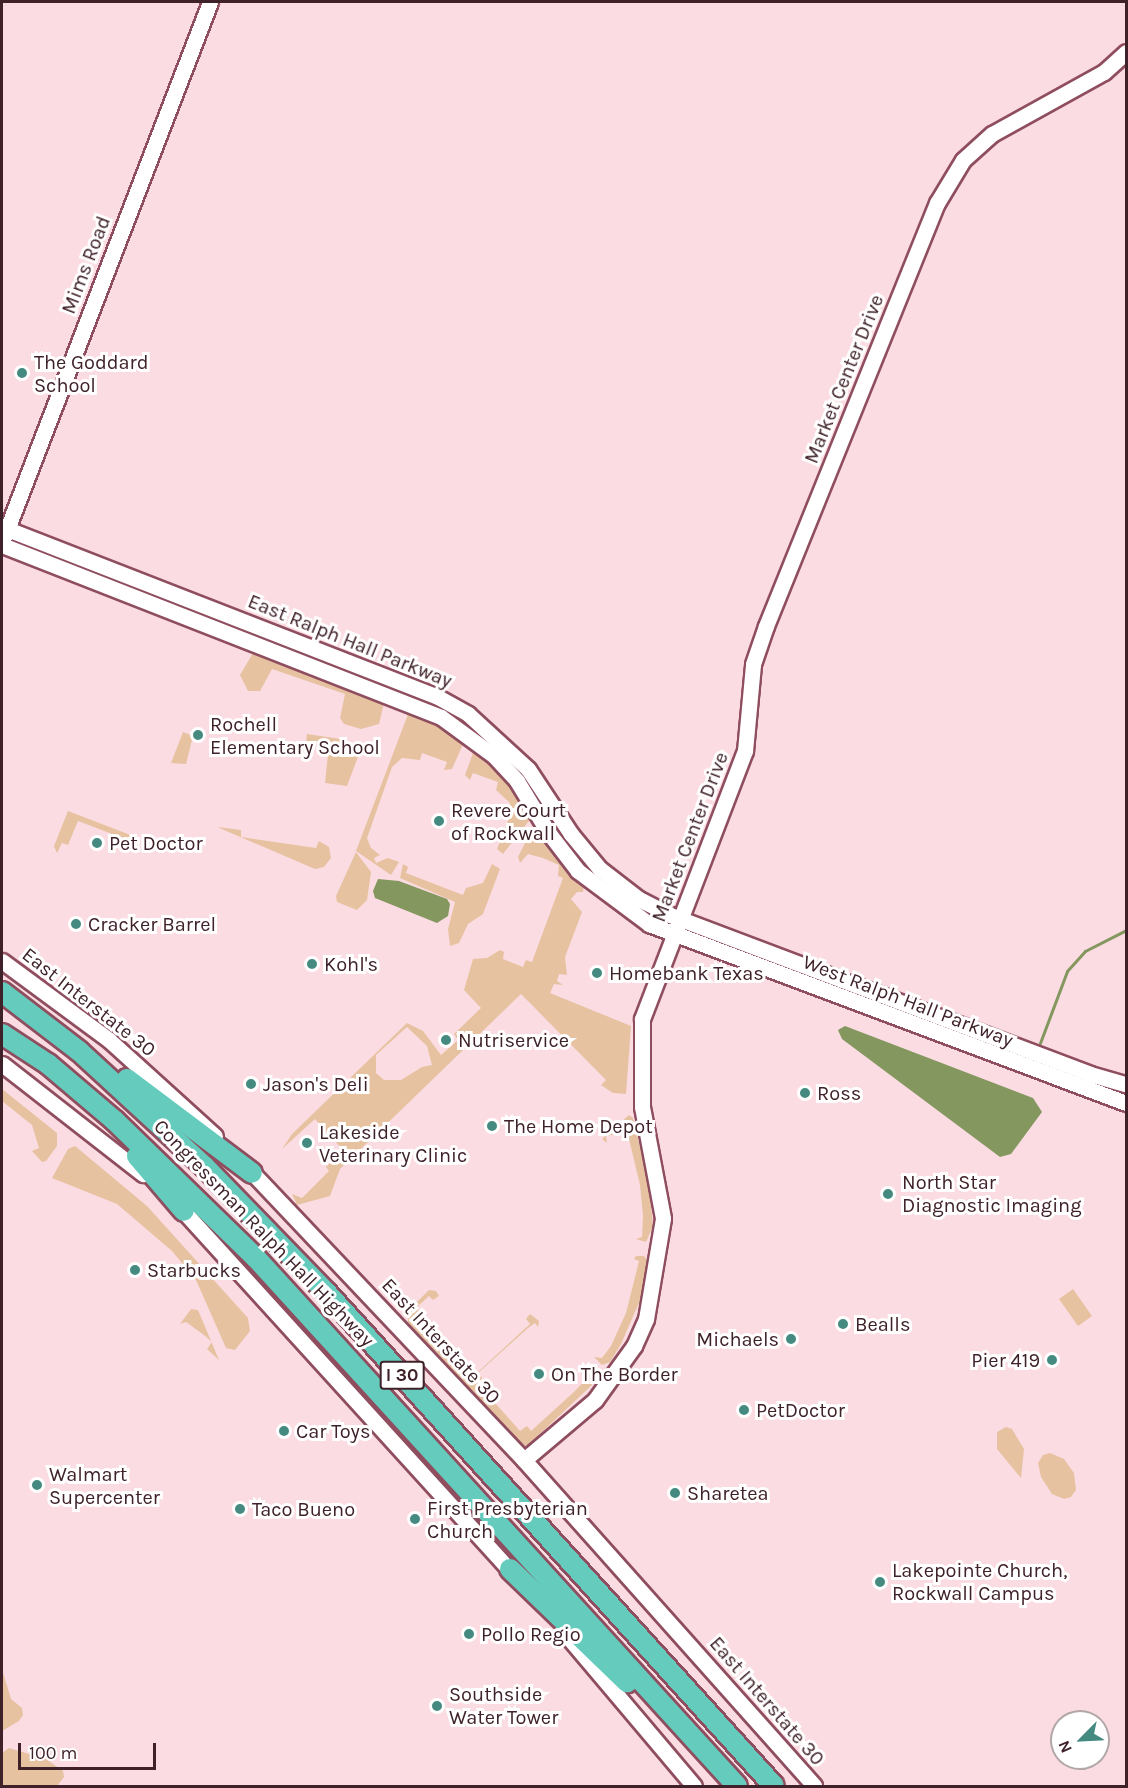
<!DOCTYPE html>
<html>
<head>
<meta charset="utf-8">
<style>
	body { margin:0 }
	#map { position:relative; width:1128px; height:1788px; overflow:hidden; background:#fbdce2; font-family:Karla,sans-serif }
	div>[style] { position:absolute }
	.green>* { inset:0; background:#e6c2a1 }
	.water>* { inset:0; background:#83975f }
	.stream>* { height:3px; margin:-1.5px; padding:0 1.5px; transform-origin:1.5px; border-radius:1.5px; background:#83975f }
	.roads { filter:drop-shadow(2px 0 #8f4e5f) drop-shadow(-2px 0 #8f4e5f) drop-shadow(0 2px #8f4e5f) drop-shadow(0 -2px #8f4e5f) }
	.secondary>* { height:15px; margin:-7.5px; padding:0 7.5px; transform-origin:7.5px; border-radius:7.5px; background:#fff }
	.highway>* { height:20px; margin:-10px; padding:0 10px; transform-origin:10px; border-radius:10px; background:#64cbbd }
	.dots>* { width:16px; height:16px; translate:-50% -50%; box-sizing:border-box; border:3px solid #fff; border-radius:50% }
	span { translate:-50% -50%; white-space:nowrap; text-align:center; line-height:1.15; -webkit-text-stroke:6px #fff; paint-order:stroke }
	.shield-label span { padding:2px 4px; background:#fff; border:2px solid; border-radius:4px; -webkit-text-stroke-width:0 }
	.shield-label { font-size:18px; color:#3f2229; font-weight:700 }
	.street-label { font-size:20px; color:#3f2229 }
	.poi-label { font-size:20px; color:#3f2229 }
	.left { translate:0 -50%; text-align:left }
	.right { translate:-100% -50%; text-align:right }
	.frame { position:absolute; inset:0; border:3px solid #3f2229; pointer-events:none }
	.north { position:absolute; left:1050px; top:1710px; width:60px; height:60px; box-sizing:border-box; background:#fff; border:2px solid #b2a7a9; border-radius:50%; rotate:246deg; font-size:16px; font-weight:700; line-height:24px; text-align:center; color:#3f2229 }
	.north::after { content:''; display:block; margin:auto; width:21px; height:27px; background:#458a81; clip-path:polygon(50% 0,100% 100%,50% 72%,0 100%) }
	.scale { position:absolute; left:18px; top:1743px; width:138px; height:27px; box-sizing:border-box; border:3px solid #3f2229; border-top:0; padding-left:8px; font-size:18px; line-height:21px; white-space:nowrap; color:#3f2229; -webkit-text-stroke:4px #fff; paint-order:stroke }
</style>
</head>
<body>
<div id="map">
	<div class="green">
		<i style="clip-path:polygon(253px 653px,384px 703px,379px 724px,361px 729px,344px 724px,340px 718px,345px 694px,272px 669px,260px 691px,248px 691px,240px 675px)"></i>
		<i style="clip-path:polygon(410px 709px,430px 717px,464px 742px,452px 769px,444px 770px,447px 762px,422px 753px,420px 760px,402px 758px,392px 767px,367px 838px,371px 848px,380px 855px,374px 858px,376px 863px,388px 858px,399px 862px,391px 875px,356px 851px)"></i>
		<i style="clip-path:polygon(183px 732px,193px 736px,186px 764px,171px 763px)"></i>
		<i style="clip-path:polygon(307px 734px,347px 740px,346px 744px,361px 749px,347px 786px,325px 783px,329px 745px,306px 742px)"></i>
		<i style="clip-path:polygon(480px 751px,510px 780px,532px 817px,503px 854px,497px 849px,511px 813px,510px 803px,496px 790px,498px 782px,473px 773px,470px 780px,465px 775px,473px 753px)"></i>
		<i style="clip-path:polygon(68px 811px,133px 836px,136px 844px,131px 843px,133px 838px,128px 840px,78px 821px,68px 845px,62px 843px,57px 853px,54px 846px)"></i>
		<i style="clip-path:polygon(217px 827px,241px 830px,241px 837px,316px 848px,319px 841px,329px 847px,331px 858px,324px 867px,315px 869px)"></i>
		<i style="clip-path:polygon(evenodd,541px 832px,584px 886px,583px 892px,577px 892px,571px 899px,582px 912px,565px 957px,567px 975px,559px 974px,557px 981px,563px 985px,554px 984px,550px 993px,631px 1026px,626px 1094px,613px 1093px,601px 1085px,606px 1080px,521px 994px,340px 1169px,330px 1196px,297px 1205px,292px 1194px,302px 1198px,329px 1171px,326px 1167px,343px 1150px,315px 1119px,282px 1149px,292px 1134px,407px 1023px,423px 1031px,441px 1055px,458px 1040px,454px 1034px,481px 1008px,464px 990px,473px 959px,487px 958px,500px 950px,504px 952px,503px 959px,523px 967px,526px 960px,532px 962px,563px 878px,558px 876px,559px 865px,543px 858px,528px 854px,520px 863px,518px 857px,526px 841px,541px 832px,407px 1027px,427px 1046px,432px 1065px,422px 1067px,401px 1080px,384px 1080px,376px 1073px,376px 1055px,407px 1027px)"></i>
		<i style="clip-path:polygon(356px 852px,371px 872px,367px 900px,357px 910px,337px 902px,336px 896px)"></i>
		<i style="clip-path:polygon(403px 864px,408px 867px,406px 873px,463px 895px,466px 888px,483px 883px,492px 864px,500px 869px,483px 914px,468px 924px,459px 943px,450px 946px,448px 929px,455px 902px,400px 878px)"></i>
		<i style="clip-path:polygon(2px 1089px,57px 1133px,57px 1146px,46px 1161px,42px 1162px,32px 1151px,39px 1148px,32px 1125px,2px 1101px)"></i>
		<i style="clip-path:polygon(629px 1115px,633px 1118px,649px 1184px,653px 1226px,646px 1242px,636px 1239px,642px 1237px,643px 1216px,640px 1185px,629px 1139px,622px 1140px,621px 1133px,606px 1136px,607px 1143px,602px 1139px)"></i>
		<i style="clip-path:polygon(75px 1146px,147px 1206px,248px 1318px,250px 1331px,235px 1350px,226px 1348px,196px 1280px,172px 1251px,117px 1204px,52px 1178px,68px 1149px)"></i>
		<i style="clip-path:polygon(636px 1256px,644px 1256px,649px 1262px,642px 1296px,621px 1344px,610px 1362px,602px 1365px,594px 1357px,602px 1358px,611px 1346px,626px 1313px,639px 1261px,634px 1259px)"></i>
		<i style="clip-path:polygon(1073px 1289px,1092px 1316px,1078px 1326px,1059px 1299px)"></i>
		<i style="clip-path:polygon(429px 1290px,436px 1291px,439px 1296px,433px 1300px,429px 1296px,416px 1308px,420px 1313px,415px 1319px,464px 1370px,470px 1365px,478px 1372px,530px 1324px,526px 1319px,530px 1314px,539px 1321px,538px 1327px,535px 1323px,528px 1328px,478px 1373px,482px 1378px,478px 1384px,520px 1431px,527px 1426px,531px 1431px,575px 1391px,586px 1379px,581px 1373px,591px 1374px,592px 1385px,528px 1445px,518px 1446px,493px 1422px,408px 1323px,408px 1311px)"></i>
		<i style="clip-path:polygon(191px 1309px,198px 1310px,219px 1360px,207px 1349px,212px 1342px,204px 1335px,186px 1322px,180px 1324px)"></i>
		<i style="clip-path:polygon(1006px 1427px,1012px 1429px,1024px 1449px,1021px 1478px,997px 1449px,997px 1432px)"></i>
		<i style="clip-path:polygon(1050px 1453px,1064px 1459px,1074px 1473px,1076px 1490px,1071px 1497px,1064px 1499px,1052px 1494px,1041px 1477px,1038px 1463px,1043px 1455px)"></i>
		<i style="clip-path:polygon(2px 1669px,11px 1699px,22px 1708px,23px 1715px,19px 1721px,2px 1731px)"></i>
		<i style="clip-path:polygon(9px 1748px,46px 1759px,63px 1771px,64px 1777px,57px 1786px,2px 1786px,2px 1753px)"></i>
	</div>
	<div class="water">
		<i style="clip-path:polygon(378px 879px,399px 881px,447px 899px,450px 904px,448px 916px,437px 923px,375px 898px,373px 891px)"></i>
		<i style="clip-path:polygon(845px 1026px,1033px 1098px,1042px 1112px,1011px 1154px,1000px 1157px,842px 1039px,838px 1030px)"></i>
	</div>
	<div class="stream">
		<i style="left:1040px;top:1043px;width:77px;rotate:-69.4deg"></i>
		<i style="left:1067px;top:971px;width:27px;rotate:-48deg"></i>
		<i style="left:1085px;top:951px;width:46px;rotate:-27.1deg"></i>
	</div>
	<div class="roads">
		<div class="secondary">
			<i style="left:2px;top:527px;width:466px;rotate:21.3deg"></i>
			<i style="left:436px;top:696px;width:37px;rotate:29deg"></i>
			<i style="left:468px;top:714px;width:81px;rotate:42.5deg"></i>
			<i style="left:528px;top:769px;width:78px;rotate:56.5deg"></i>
			<i style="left:571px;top:834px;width:45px;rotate:50.4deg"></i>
			<i style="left:600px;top:869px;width:49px;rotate:37.6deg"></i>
			<i style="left:639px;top:899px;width:35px;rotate:27deg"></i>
			<i style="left:670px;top:915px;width:449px;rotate:20.7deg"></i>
			<i style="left:1090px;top:1074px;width:37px;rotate:16deg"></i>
			<i style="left:4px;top:537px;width:573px;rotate:-68.94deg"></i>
			<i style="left:2px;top:545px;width:471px;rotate:21.4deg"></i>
			<i style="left:441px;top:717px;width:66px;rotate:36.3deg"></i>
			<i style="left:494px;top:756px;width:34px;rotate:47deg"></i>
			<i style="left:517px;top:781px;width:60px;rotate:58.7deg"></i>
			<i style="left:548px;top:832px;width:49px;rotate:52.4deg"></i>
			<i style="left:578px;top:871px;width:89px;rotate:36.7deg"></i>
			<i style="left:649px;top:924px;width:509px;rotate:20.57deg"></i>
			<i style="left:2px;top:961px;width:133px;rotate:36.4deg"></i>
			<i style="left:109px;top:1040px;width:143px;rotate:42.2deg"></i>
			<i style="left:2px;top:1064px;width:179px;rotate:38deg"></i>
			<i style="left:245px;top:1165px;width:406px;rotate:46.6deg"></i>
			<i style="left:524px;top:1460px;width:436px;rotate:48.3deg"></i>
			<i style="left:177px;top:1204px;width:504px;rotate:47.73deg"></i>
			<i style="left:524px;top:1460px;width:93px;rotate:-40.2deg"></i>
			<i style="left:595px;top:1400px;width:67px;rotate:-54.2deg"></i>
			<i style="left:634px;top:1346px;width:30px;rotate:-66deg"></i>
			<i style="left:646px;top:1319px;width:102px;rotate:-80.4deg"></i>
			<i style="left:663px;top:1218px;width:113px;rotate:-100.7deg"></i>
			<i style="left:642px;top:1107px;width:88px;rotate:-90deg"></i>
			<i style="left:642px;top:1019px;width:287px;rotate:-69deg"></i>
			<i style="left:745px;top:751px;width:87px;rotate:-84.7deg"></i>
			<i style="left:753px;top:664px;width:40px;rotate:-71.1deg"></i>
			<i style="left:766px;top:626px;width:456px;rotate:-68deg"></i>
			<i style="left:937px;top:203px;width:50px;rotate:-58.8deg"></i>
			<i style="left:963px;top:160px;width:39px;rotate:-42deg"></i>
			<i style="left:992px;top:134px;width:128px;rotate:-29deg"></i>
			<i style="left:1104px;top:72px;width:30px;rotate:-42deg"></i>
			<i style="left:563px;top:1631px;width:203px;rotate:49.8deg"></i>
		</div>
		<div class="highway">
			<i style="left:2px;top:992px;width:97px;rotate:37.5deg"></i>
			<i style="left:79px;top:1051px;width:170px;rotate:42.6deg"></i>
			<i style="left:204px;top:1166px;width:177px;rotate:45.9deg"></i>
			<i style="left:327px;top:1293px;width:665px;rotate:47.8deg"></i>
			<i style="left:2px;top:1034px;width:55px;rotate:33.1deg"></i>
			<i style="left:48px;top:1064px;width:87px;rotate:40.3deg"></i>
			<i style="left:114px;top:1120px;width:198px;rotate:44.2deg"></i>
			<i style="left:256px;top:1258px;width:714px;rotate:47.67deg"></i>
			<i style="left:127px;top:1079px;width:156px;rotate:36.9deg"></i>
			<i style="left:137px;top:1156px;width:72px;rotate:49.5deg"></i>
			<i style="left:510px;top:1569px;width:163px;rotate:44deg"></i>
		</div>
	</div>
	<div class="dots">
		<i style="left:22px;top:373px;background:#458a81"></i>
		<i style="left:198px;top:735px;background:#458a81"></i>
		<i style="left:439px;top:821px;background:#458a81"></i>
		<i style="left:97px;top:843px;background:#458a81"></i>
		<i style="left:76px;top:924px;background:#458a81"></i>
		<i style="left:312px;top:964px;background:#458a81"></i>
		<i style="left:597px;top:973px;background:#458a81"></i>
		<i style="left:446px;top:1040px;background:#458a81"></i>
		<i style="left:251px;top:1084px;background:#458a81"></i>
		<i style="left:805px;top:1093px;background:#458a81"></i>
		<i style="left:492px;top:1126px;background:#458a81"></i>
		<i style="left:307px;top:1143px;background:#458a81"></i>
		<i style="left:888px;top:1194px;background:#458a81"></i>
		<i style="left:135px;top:1270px;background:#458a81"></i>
		<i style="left:843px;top:1324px;background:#458a81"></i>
		<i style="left:791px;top:1339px;background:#458a81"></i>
		<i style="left:1052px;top:1360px;background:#458a81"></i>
		<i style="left:539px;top:1374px;background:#458a81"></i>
		<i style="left:744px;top:1410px;background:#458a81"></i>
		<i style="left:284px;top:1431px;background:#458a81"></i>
		<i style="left:37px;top:1485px;background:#458a81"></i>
		<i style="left:675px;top:1493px;background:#458a81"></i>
		<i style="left:240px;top:1509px;background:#458a81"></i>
		<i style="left:415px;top:1519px;background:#458a81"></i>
		<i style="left:880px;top:1582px;background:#458a81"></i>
		<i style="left:469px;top:1634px;background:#458a81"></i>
		<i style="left:437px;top:1706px;background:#458a81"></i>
	</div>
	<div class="shield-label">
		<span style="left:402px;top:1375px">I 30</span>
	</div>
	<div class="street-label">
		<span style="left:86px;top:265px;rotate:-69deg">Mims Road</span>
		<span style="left:844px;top:379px;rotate:-68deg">Market Center Drive</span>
		<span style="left:350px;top:641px;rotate:22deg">East Ralph Hall Parkway</span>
		<span style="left:690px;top:837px;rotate:-69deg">Market Center Drive</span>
		<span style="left:908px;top:1001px;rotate:21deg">West Ralph Hall Parkway</span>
		<span style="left:89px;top:1002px;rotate:38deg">East Interstate 30</span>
		<span style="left:264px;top:1233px;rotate:46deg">Congressman Ralph Hall Highway</span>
		<span style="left:441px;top:1341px;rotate:47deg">East Interstate 30</span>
		<span style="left:767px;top:1701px;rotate:49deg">East Interstate 30</span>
	</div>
	<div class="poi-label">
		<span class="left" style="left:34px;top:374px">The Goddard<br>School</span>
		<span class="left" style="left:210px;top:736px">Rochell<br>Elementary School</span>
		<span class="left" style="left:451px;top:822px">Revere Court<br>of Rockwall</span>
		<span class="left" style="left:109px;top:843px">Pet Doctor</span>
		<span class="left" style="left:88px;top:924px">Cracker Barrel</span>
		<span class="left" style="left:324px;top:964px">Kohl's</span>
		<span class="left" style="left:609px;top:973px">Homebank Texas</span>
		<span class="left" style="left:458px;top:1040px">Nutriservice</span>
		<span class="left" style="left:263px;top:1084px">Jason's Deli</span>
		<span class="left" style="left:817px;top:1093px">Ross</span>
		<span class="left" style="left:504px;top:1126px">The Home Depot</span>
		<span class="left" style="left:319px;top:1144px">Lakeside<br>Veterinary Clinic</span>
		<span class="left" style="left:902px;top:1194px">North Star<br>Diagnostic Imaging</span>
		<span class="left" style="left:147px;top:1270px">Starbucks</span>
		<span class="left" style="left:855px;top:1324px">Bealls</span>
		<span class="right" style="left:779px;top:1339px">Michaels</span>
		<span class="right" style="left:1040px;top:1360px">Pier 419</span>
		<span class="left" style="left:551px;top:1374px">On The Border</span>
		<span class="left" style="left:756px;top:1410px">PetDoctor</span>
		<span class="left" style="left:296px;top:1431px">Car Toys</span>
		<span class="left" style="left:49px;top:1486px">Walmart<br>Supercenter</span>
		<span class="left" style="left:687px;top:1493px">Sharetea</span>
		<span class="left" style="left:427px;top:1520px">First Presbyterian<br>Church</span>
		<span class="left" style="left:252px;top:1509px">Taco Bueno</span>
		<span class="left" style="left:892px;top:1582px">Lakepointe Church,<br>Rockwall Campus</span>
		<span class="left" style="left:481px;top:1634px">Pollo Regio</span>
		<span class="left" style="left:449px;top:1706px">Southside<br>Water Tower</span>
	</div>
	<div class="frame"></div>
	<div class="north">N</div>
	<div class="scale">100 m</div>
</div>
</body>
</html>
